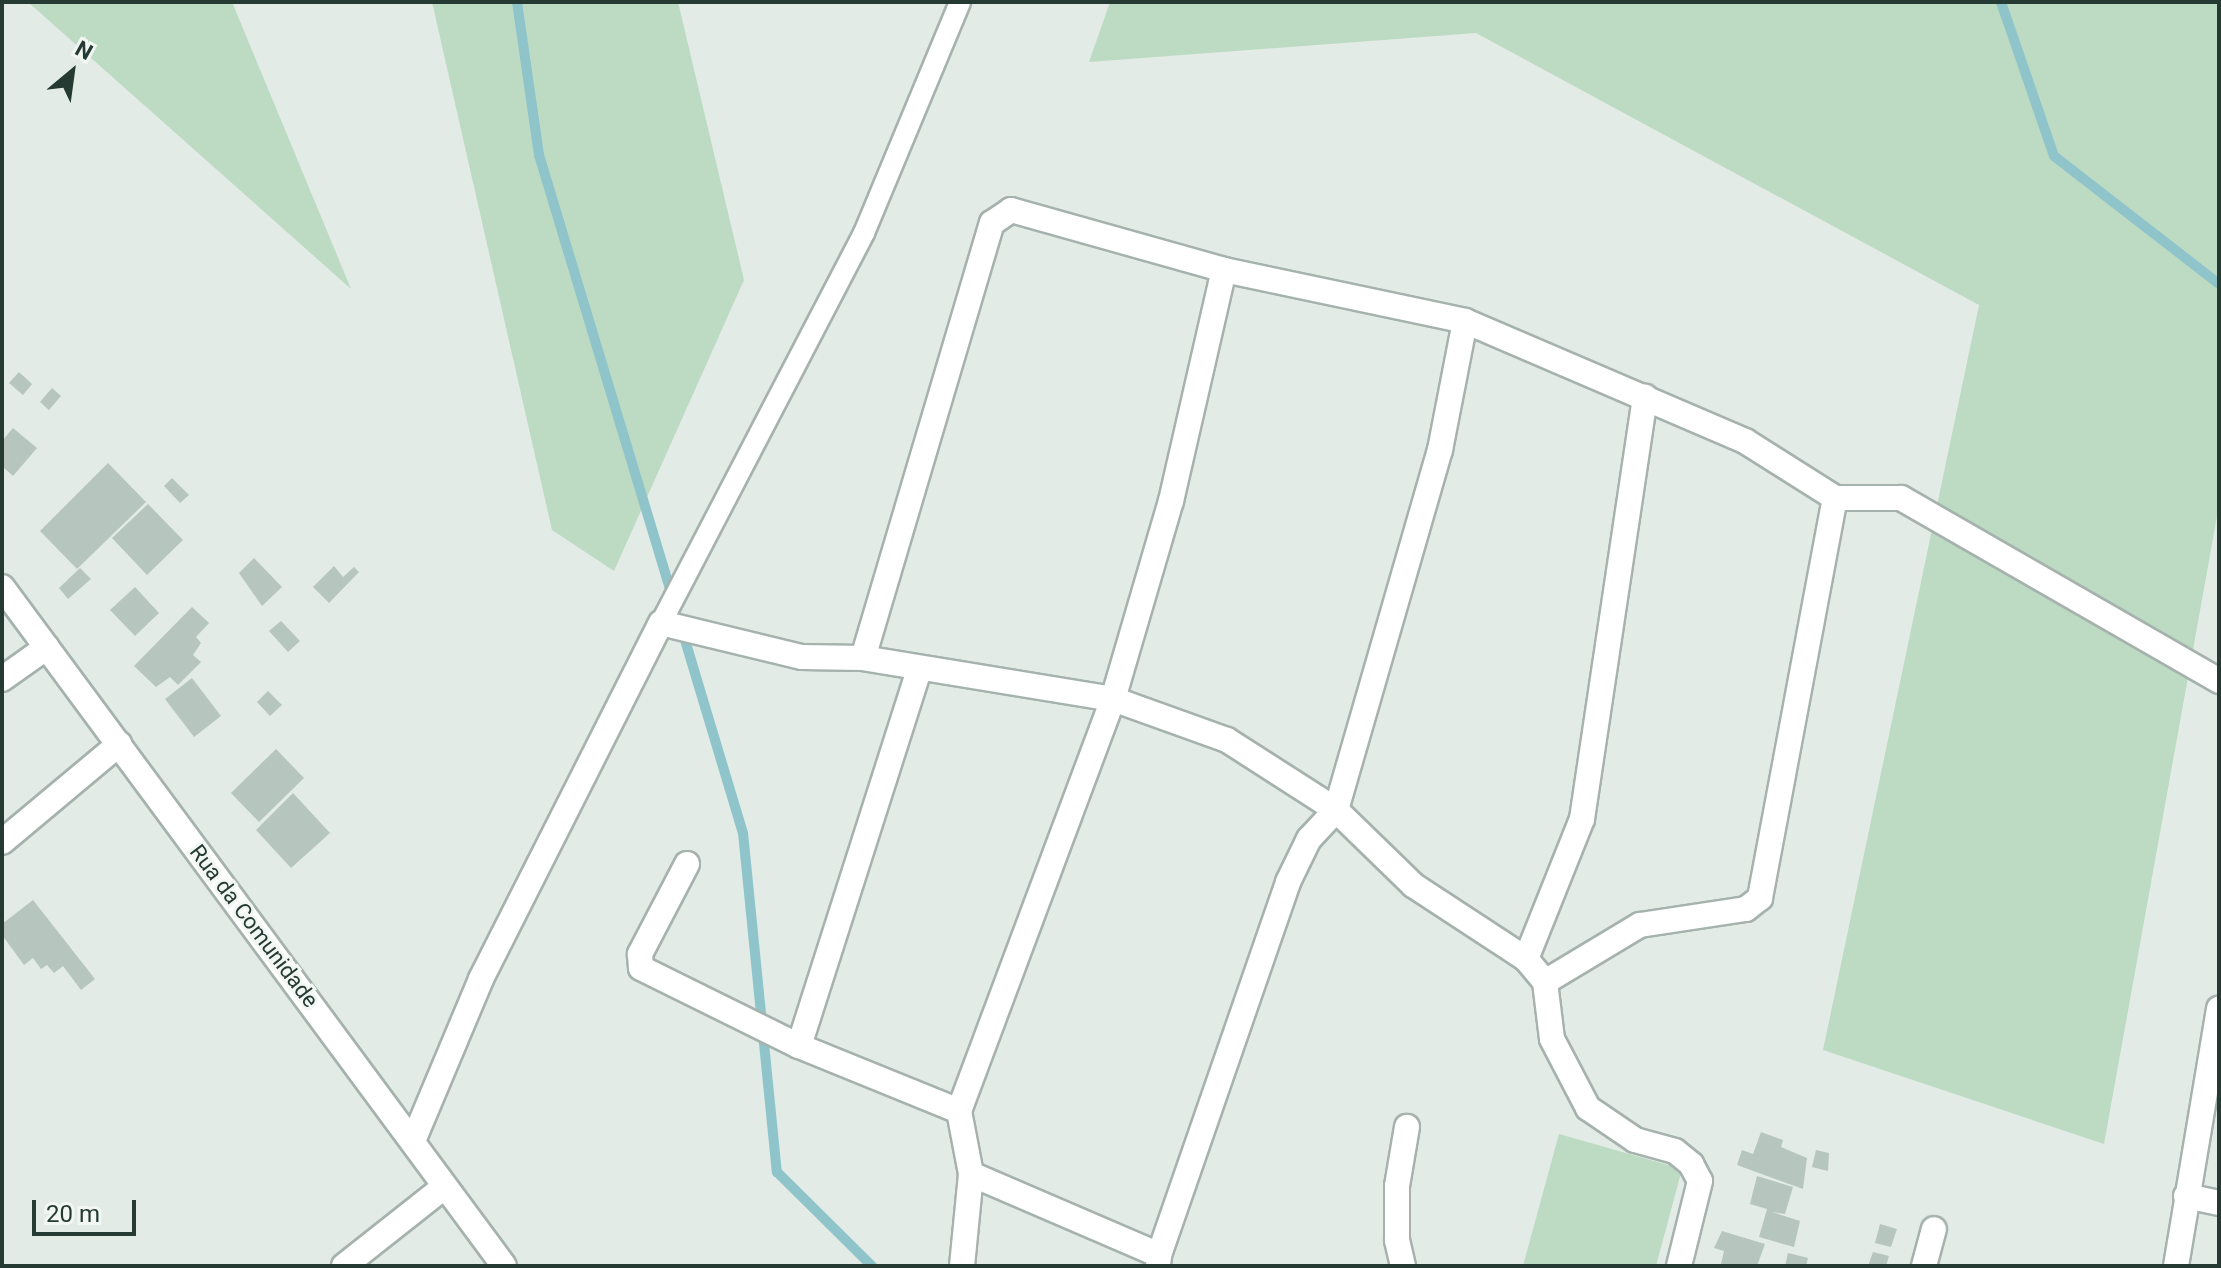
<!DOCTYPE html>
<html>
<head>
<meta charset="utf-8">
<style>
	body { margin:0 }
	#map { position:relative; width:2221px; height:1268px; overflow:hidden; background:#e2ebe6; font-family:Roboto,sans-serif }
	div>[style] { position:absolute }
	.green>* { inset:0; background:#bddac3 }
	.stream>* { height:10px; margin:-5px; padding:0 5px; transform-origin:5px; border-radius:5px; background:#8fc4cb }
	.building>* { inset:0; background:#b7c5bf }
	.roads { filter:drop-shadow(2px 0 #a5b2ad) drop-shadow(-2px 0 #a5b2ad) drop-shadow(0 2px #a5b2ad) drop-shadow(0 -2px #a5b2ad) }
	.lane>* { height:20px; margin:-10px; padding:0 10px; transform-origin:10px; border-radius:10px; background:#fff }
	.street>* { height:24px; margin:-12px; padding:0 12px; transform-origin:12px; border-radius:12px; background:#fff }
	.secondary>* { height:24px; margin:-12px; padding:0 12px; transform-origin:12px; border-radius:12px; background:#fff }
	span { translate:-50% -50%; white-space:nowrap; text-align:center; line-height:1.15; -webkit-text-stroke:6px #f2f7f4; paint-order:stroke }
	.street-label { font-size:22px; color:#243a33 }
	.frame { position:absolute; inset:0; border:4px solid #243a33; pointer-events:none }
	.north { position:absolute; left:32px; top:32px; width:80px; height:80px; -webkit-text-stroke:6px #f2f7f4; paint-order:stroke; rotate:29deg; font-size:22px; font-weight:700; line-height:32px; text-align:center; color:#243a33 }
	.north::after { content:''; display:block; margin:auto; width:28px; height:36px; background:#243a33; clip-path:polygon(50% 0,100% 100%,50% 72%,0 100%) }
	.scale { position:absolute; left:32px; top:1200px; width:104px; height:36px; box-sizing:border-box; border:4px solid #243a33; border-top:0; padding-left:10px; font-size:24px; line-height:28px; white-space:nowrap; color:#243a33; -webkit-text-stroke:6px #f2f7f4; paint-order:stroke }
</style>
</head>
<body>
<div id="map">
	<div class="green">
		<i style="clip-path:polygon(28px 2px,232px 2px,351px 289px)"></i>
		<i style="clip-path:polygon(432px 2px,678px 2px,744px 280px,614px 571px,552px 530px)"></i>
		<i style="clip-path:polygon(1110px 2px,2219px 2px,2219px 505px,2104px 1144px,1823px 1050px,1979px 305px,1476px 33px,1089px 62px)"></i>
		<i style="clip-path:polygon(1559px 1134px,1682px 1169px,1656px 1266px,1523px 1266px)"></i>
	</div>
	<div class="stream">
		<i style="left:517px;top:2px;width:155px;rotate:81.8deg"></i>
		<i style="left:539px;top:155px;width:464px;rotate:73.2deg"></i>
		<i style="left:2001px;top:2px;width:163px;rotate:71deg"></i>
		<i style="left:2054px;top:156px;width:209px;rotate:37.8deg"></i>
		<i style="left:682px;top:630px;width:212px;rotate:73.3deg"></i>
		<i style="left:743px;top:833px;width:341px;rotate:84.3deg"></i>
		<i style="left:777px;top:1172px;width:134px;rotate:44.7deg"></i>
	</div>
	<div class="building">
		<i style="clip-path:polygon(19px 372px,32px 384px,23px 395px,9px 383px)"></i>
		<i style="clip-path:polygon(52px 388px,61px 396px,49px 410px,40px 402px)"></i>
		<i style="clip-path:polygon(13px 428px,37px 448px,13px 476px,2px 466px,2px 441px)"></i>
		<i style="clip-path:polygon(108px 463px,146px 502px,77px 569px,40px 531px)"></i>
		<i style="clip-path:polygon(172px 478px,189px 495px,180px 503px,164px 486px)"></i>
		<i style="clip-path:polygon(148px 504px,183px 540px,147px 575px,112px 538px)"></i>
		<i style="clip-path:polygon(254px 558px,282px 587px,262px 606px,239px 573px)"></i>
		<i style="clip-path:polygon(334px 566px,343px 577px,354px 567px,359px 572px,329px 603px,313px 587px)"></i>
		<i style="clip-path:polygon(80px 568px,91px 579px,68px 599px,59px 588px)"></i>
		<i style="clip-path:polygon(135px 587px,159px 613px,135px 636px,110px 610px)"></i>
		<i style="clip-path:polygon(192px 607px,209px 623px,196px 637px,201px 643px,193px 655px,201px 662px,178px 685px,170px 677px,156px 687px,134px 666px)"></i>
		<i style="clip-path:polygon(281px 621px,300px 641px,288px 652px,269px 631px)"></i>
		<i style="clip-path:polygon(192px 678px,221px 716px,194px 737px,165px 699px)"></i>
		<i style="clip-path:polygon(268px 691px,282px 705px,270px 716px,257px 702px)"></i>
		<i style="clip-path:polygon(276px 749px,304px 778px,259px 822px,231px 793px)"></i>
		<i style="clip-path:polygon(293px 793px,330px 833px,291px 868px,256px 830px)"></i>
		<i style="clip-path:polygon(33px 900px,95px 979px,81px 990px,63px 966px,54px 973px,47px 965px,41px 969px,33px 958px,24px 965px,2px 935px,2px 924px)"></i>
		<i style="clip-path:polygon(1761px 1132px,1783px 1140px,1781px 1147px,1807px 1158px,1803px 1189px,1737px 1165px,1742px 1150px,1753px 1154px)"></i>
		<i style="clip-path:polygon(1816px 1150px,1829px 1153px,1828px 1171px,1812px 1167px)"></i>
		<i style="clip-path:polygon(1757px 1176px,1793px 1187px,1785px 1214px,1772px 1212px,1800px 1221px,1794px 1247px,1759px 1237px,1767px 1209px,1750px 1204px)"></i>
		<i style="clip-path:polygon(1880px 1224px,1897px 1229px,1891px 1247px,1875px 1243px)"></i>
		<i style="clip-path:polygon(1722px 1231px,1765px 1244px,1757px 1266px,1721px 1264px,1724px 1251px,1714px 1248px)"></i>
		<i style="clip-path:polygon(1873px 1252px,1889px 1256px,1886px 1266px,1868px 1266px)"></i>
		<i style="clip-path:polygon(1788px 1253px,1808px 1258px,1806px 1266px,1785px 1266px)"></i>
	</div>
	<div class="roads">
		<div class="lane">
			<i style="left:661px;top:623px;width:440px;rotate:-62.5deg"></i>
			<i style="left:864px;top:233px;width:250px;rotate:-67.4deg"></i>
		</div>
		<div class="street">
			<i style="left:863px;top:658px;width:454px;rotate:-73.5deg"></i>
			<i style="left:992px;top:223px;width:23px;rotate:-34deg"></i>
			<i style="left:1011px;top:210px;width:221px;rotate:15.7deg"></i>
			<i style="left:1224px;top:270px;width:246px;rotate:11.9deg"></i>
			<i style="left:1465px;top:321px;width:305px;rotate:23.2deg"></i>
			<i style="left:1745px;top:441px;width:107px;rotate:32.3deg"></i>
			<i style="left:1835px;top:498px;width:66px"></i>
			<i style="left:1901px;top:498px;width:367px;rotate:29.9deg"></i>
			<i style="left:2px;top:679px;width:55px;rotate:-35.4deg"></i>
			<i style="left:2px;top:842px;width:153px;rotate:-39.9deg"></i>
			<i style="left:687px;top:864px;width:102px;rotate:117.6deg"></i>
			<i style="left:640px;top:954px;width:14px;rotate:86deg"></i>
			<i style="left:641px;top:968px;width:176px;rotate:26.3deg"></i>
			<i style="left:799px;top:1046px;width:173px;rotate:22.1deg"></i>
			<i style="left:959px;top:1111px;width:64px;rotate:79.2deg"></i>
			<i style="left:971px;top:1174px;width:205px;rotate:23.3deg"></i>
			<i style="left:1159px;top:1255px;width:11px;rotate:95deg"></i>
			<i style="left:1526px;top:959px;width:151px;rotate:-68.2deg"></i>
			<i style="left:1582px;top:819px;width:427px;rotate:-81.5deg"></i>
			<i style="left:1545px;top:982px;width:111px;rotate:-31deg"></i>
			<i style="left:1640px;top:925px;width:107px;rotate:-8.6deg"></i>
			<i style="left:1746px;top:909px;width:18px;rotate:-38deg"></i>
			<i style="left:1760px;top:898px;width:407px;rotate:-79.4deg"></i>
			<i style="left:799px;top:1046px;width:395px;rotate:-72.3deg"></i>
			<i style="left:959px;top:1111px;width:440px;rotate:-69.5deg"></i>
			<i style="left:1113px;top:699px;width:206px;rotate:-73.7deg"></i>
			<i style="left:1171px;top:501px;width:237px;rotate:-77.1deg"></i>
			<i style="left:413px;top:1141px;width:176px;rotate:-67.2deg"></i>
			<i style="left:481px;top:979px;width:399px;rotate:-63.2deg"></i>
			<i style="left:661px;top:623px;width:145px;rotate:13.6deg"></i>
			<i style="left:802px;top:657px;width:61px;rotate:0.9deg"></i>
			<i style="left:863px;top:658px;width:253px;rotate:9.3deg"></i>
			<i style="left:1113px;top:699px;width:121px;rotate:19.8deg"></i>
			<i style="left:1227px;top:740px;width:130px;rotate:32.7deg"></i>
			<i style="left:1336px;top:810px;width:107px;rotate:44.2deg"></i>
			<i style="left:1413px;top:885px;width:135px;rotate:33.2deg"></i>
			<i style="left:1526px;top:959px;width:30px;rotate:50deg"></i>
			<i style="left:1545px;top:982px;width:57px;rotate:83deg"></i>
			<i style="left:1552px;top:1039px;width:78px;rotate:62.4deg"></i>
			<i style="left:1588px;top:1108px;width:57px;rotate:34.2deg"></i>
			<i style="left:1635px;top:1140px;width:41px;rotate:15.4deg"></i>
			<i style="left:1675px;top:1151px;width:21px;rotate:39deg"></i>
			<i style="left:1691px;top:1164px;width:19px;rotate:62deg"></i>
			<i style="left:1700px;top:1181px;width:88px;rotate:103.9deg"></i>
			<i style="left:2186px;top:1196px;width:34px;rotate:12deg"></i>
			<i style="left:1159px;top:1255px;width:395px;rotate:-70.9deg"></i>
			<i style="left:1288px;top:882px;width:48px;rotate:-64deg"></i>
			<i style="left:1309px;top:839px;width:40px;rotate:-47deg"></i>
			<i style="left:1336px;top:810px;width:375px;rotate:-73.9deg"></i>
			<i style="left:1440px;top:450px;width:131px;rotate:-79deg"></i>
			<i style="left:344px;top:1266px;width:127px;rotate:-38.3deg"></i>
			<i style="left:962px;top:1266px;width:92px;rotate:-84.4deg"></i>
			<i style="left:1403px;top:1266px;width:27px;rotate:-103deg"></i>
			<i style="left:1397px;top:1240px;width:54px;rotate:-90deg"></i>
			<i style="left:1397px;top:1186px;width:60px;rotate:-80.4deg"></i>
			<i style="left:1924px;top:1266px;width:38px;rotate:-75deg"></i>
			<i style="left:2176px;top:1266px;width:261px;rotate:-80.5deg"></i>
		</div>
		<div class="secondary">
			<i style="left:2px;top:587px;width:844px;rotate:53.52deg"></i>
		</div>
	</div>
	<div class="street-label">
		<span style="left:254px;top:926px;rotate:53deg">Rua da Comunidade</span>
	</div>
	<div class="frame"></div>
	<div class="north">N</div>
	<div class="scale">20 m</div>
</div>
</body>
</html>
